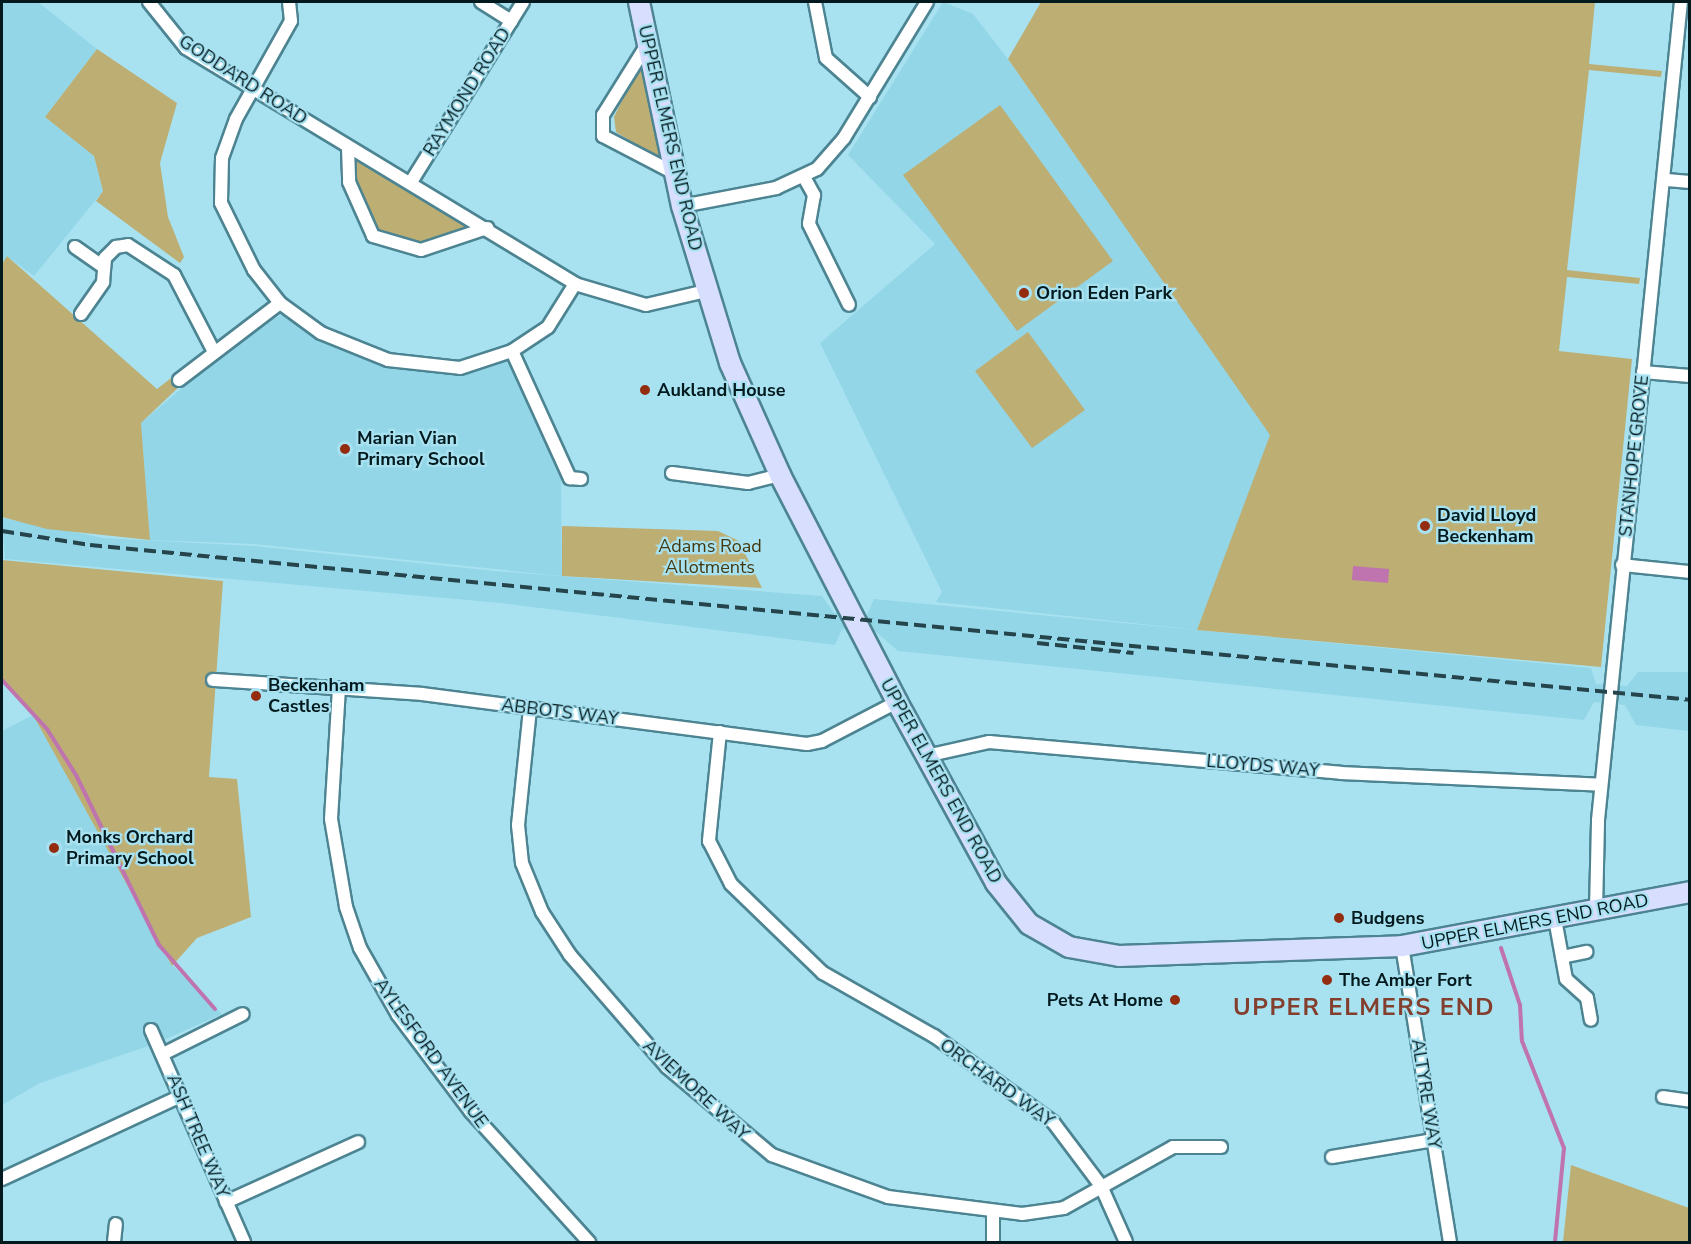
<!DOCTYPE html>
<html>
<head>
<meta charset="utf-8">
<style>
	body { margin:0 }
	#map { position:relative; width:1691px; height:1244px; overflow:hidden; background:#a8e2f1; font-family:"Nunito Sans",sans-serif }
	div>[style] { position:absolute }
	.built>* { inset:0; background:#93d6e7 }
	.green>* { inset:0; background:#bdae73 }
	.water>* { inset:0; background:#bf73af }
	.stream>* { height:4px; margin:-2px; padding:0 2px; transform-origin:2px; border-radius:2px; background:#bf73af }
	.roads { filter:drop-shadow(2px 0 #4d8492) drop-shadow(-2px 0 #4d8492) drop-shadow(0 2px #4d8492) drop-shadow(0 -2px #4d8492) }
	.minor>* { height:12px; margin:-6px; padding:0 6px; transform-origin:6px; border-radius:6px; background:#fff }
	.primary>* { height:20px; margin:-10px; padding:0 10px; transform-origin:10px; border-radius:10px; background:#d8dffe }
	.rail>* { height:4px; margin-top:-2px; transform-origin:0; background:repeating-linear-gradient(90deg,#25444b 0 12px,transparent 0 18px) }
	.dots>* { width:16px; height:16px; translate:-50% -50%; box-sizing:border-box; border:3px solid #a8e2f1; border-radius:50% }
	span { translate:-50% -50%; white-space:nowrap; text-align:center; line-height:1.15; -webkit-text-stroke:4.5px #a8e2f1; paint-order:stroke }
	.street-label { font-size:18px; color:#02191e }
	.poi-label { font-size:18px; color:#02191e; font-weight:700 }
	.left { translate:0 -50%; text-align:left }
	.right { translate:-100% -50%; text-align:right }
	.park-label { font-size:18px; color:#43380d }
	.district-label { font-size:24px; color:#843e2d; font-weight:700; letter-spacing:1.5px }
	.frame { position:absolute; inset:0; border:3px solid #02191e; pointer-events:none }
</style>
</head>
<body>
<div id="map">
	<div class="built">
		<i style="clip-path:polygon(2px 2px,38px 2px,97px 49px,45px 117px,94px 156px,103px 191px,34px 276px,7px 256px,2px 264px)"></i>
		<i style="clip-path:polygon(943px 2px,973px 14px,1008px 59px,1271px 435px,1197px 630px,936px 602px,942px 592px,820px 343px,935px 244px,848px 155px)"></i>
		<i style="clip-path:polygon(282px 315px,319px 339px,394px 369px,464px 372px,508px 357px,561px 474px,562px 576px,254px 544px,150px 540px,141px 423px,250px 330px)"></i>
		<i style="clip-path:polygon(2px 518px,104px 538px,254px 546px,495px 571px,822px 596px,834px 613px,867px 615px,874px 599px,1591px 668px,1596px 684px,1627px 686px,1638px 672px,1689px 672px,1689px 731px,1636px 725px,1625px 705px,1594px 702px,1584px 720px,898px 651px,876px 632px,842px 629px,835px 645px,501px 603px,5px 559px)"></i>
		<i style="clip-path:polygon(33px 715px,172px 965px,222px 1014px,157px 1043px,40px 1083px,2px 1105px,2px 731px)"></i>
	</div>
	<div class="green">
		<i style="clip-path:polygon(1041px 2px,1595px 2px,1589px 64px,1662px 71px,1661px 77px,1589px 70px,1567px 270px,1640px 278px,1639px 284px,1567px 277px,1559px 351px,1632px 359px,1601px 667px,1197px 630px,1270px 435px,1008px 59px)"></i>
		<i style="clip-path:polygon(97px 49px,177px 103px,160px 163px,168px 217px,184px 257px,180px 263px,96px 201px,103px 191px,94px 156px,45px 117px)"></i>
		<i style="clip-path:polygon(641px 61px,664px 162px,616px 132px,614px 117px)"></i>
		<i style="clip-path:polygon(1000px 105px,1113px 261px,1017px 331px,903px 175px)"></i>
		<i style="clip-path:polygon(348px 148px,487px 228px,421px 250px,373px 236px,349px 182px)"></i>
		<i style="clip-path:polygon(7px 256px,157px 389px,175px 375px,182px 384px,141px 423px,150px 540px,47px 529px,2px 517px,2px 264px)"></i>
		<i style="clip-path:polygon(1028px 332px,1085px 410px,1032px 448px,975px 371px)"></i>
		<i style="clip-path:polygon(562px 526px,718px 531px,739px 541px,762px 588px,562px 576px)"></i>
		<i style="clip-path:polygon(2px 560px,223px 581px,209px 777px,237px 779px,251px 917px,197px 938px,172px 966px,33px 715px,2px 680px)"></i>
		<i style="clip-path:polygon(1571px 1165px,1689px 1208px,1689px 1242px,1563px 1242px)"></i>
	</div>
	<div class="water">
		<i style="clip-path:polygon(1353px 566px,1389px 569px,1388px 583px,1352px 580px)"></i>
	</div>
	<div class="stream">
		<i style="left:2px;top:680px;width:67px;rotate:47.4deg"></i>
		<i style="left:47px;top:729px;width:54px;rotate:57.8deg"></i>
		<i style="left:76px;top:775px;width:189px;rotate:64deg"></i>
		<i style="left:159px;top:945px;width:85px;rotate:48.8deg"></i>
		<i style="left:1501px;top:948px;width:60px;rotate:71.6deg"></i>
		<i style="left:1520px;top:1005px;width:36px;rotate:87deg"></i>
		<i style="left:1522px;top:1041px;width:115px;rotate:68.6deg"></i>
		<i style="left:1564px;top:1148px;width:94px;rotate:95.5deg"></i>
	</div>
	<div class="roads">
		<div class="minor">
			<i style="left:149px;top:2px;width:59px;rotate:51.2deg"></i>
			<i style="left:186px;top:48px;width:455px;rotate:31.2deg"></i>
			<i style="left:575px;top:284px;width:74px;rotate:16.5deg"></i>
			<i style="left:646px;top:305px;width:62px;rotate:-13.1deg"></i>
			<i style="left:289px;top:2px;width:19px;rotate:84deg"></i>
			<i style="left:291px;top:21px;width:112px;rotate:119.3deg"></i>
			<i style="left:236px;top:119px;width:41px;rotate:109.7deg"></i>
			<i style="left:222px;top:158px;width:45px;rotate:91.3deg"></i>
			<i style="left:221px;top:203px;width:75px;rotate:63.8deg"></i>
			<i style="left:254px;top:270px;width:42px;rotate:51.8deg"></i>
			<i style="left:280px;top:303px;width:51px;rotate:36.2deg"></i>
			<i style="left:321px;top:333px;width:72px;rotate:21.9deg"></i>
			<i style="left:388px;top:360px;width:72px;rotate:6.3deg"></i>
			<i style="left:460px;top:368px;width:55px;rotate:-18.1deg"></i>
			<i style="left:512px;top:351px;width:43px;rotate:-33.7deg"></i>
			<i style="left:548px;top:327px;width:51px;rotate:-57.9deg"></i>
			<i style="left:481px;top:2px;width:36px;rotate:32deg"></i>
			<i style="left:815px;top:2px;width:57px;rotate:78.9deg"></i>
			<i style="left:826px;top:58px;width:59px;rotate:41.6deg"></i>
			<i style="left:648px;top:43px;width:85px;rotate:122deg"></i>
			<i style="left:603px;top:115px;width:21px;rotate:90deg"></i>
			<i style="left:603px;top:136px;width:80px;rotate:27.5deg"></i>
			<i style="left:348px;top:148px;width:34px;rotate:88deg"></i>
			<i style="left:349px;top:182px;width:59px;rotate:66deg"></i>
			<i style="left:373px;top:236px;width:50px;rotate:16.3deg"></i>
			<i style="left:421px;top:250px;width:70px;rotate:-18.4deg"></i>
			<i style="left:804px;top:177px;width:21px;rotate:61deg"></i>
			<i style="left:814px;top:195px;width:29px;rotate:100deg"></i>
			<i style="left:809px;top:224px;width:90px;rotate:63.7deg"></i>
			<i style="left:1667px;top:180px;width:23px;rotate:5deg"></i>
			<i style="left:411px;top:182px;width:212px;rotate:-58.1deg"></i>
			<i style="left:682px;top:206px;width:96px;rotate:-10.8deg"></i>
			<i style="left:776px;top:188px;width:45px;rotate:-24.9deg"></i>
			<i style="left:817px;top:169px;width:41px;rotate:-48.9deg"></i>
			<i style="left:844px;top:138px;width:159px;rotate:-58.6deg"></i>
			<i style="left:75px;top:247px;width:35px;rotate:35deg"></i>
			<i style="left:81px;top:314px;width:39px;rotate:-55deg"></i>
			<i style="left:103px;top:282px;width:24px;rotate:-85deg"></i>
			<i style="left:105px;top:258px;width:16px;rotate:-45deg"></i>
			<i style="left:116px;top:247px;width:12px;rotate:-9deg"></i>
			<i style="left:128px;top:245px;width:55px;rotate:33.1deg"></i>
			<i style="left:174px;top:275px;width:85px;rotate:62.5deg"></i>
			<i style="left:512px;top:351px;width:140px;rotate:65.5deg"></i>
			<i style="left:570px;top:478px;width:11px;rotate:5deg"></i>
			<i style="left:1643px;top:372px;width:47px;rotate:4.9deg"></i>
			<i style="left:179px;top:380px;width:127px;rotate:-37.3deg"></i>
			<i style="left:672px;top:473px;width:77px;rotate:7.5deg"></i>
			<i style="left:748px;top:483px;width:33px;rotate:-14deg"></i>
			<i style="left:1622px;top:565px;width:68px;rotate:5.9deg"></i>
			<i style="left:213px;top:680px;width:209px;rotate:3.8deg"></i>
			<i style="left:422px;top:694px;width:388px;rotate:7.4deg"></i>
			<i style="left:807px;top:744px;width:15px;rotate:-11deg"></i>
			<i style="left:822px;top:741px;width:85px;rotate:-27.5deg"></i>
			<i style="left:339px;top:688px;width:131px;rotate:93.5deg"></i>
			<i style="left:331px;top:819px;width:89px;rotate:80.3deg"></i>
			<i style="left:346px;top:907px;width:43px;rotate:71.1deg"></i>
			<i style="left:360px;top:948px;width:77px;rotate:60.4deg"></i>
			<i style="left:398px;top:1015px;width:121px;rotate:53deg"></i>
			<i style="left:471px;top:1112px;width:176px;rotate:47.8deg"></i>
			<i style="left:530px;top:709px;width:117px;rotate:95.9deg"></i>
			<i style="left:518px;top:825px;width:38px;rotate:84deg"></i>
			<i style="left:522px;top:863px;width:53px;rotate:67.8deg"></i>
			<i style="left:542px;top:912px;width:51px;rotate:56.9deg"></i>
			<i style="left:570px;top:955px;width:148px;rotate:49.1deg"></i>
			<i style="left:667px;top:1067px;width:137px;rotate:40deg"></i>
			<i style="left:772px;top:1155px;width:123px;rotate:19.9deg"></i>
			<i style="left:888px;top:1197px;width:135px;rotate:7.2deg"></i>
			<i style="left:1022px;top:1214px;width:42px;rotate:-8.1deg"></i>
			<i style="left:1064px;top:1208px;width:125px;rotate:-29.2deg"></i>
			<i style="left:1173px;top:1147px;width:48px"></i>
			<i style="left:720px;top:732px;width:110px;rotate:95.8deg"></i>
			<i style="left:709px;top:841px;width:48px;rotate:62.9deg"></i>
			<i style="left:731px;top:884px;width:128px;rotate:44.1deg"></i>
			<i style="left:823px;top:973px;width:128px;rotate:29.6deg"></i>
			<i style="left:934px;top:1036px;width:147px;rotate:35.9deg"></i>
			<i style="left:1053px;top:1122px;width:80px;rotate:53.1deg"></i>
			<i style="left:1101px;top:1186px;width:61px;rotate:65.9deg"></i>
			<i style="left:926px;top:756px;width:65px;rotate:-12.5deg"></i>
			<i style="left:989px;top:742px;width:353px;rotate:5deg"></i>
			<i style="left:1341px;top:773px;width:260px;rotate:2.6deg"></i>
			<i style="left:1596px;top:910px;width:90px;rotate:-88.7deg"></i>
			<i style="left:1598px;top:820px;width:822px;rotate:-84.21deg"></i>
			<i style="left:1555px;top:919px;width:61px;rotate:79.6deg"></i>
			<i style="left:1566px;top:979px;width:28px;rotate:42deg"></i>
			<i style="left:1587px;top:998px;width:22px;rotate:80deg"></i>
			<i style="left:1402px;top:946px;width:300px;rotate:80.8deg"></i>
			<i style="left:1562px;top:957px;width:25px;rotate:-12deg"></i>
			<i style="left:151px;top:1030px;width:232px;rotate:66.3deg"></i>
			<i style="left:163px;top:1054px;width:89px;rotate:-26.6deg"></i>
			<i style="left:1663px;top:1097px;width:27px;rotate:8deg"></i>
			<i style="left:1332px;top:1157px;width:103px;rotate:-9.5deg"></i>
			<i style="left:2px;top:1179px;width:195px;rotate:-24.9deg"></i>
			<i style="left:226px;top:1202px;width:145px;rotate:-24.4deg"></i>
			<i style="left:114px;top:1242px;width:18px;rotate:-84deg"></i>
			<i style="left:993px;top:1242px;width:31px;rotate:-90deg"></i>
		</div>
		<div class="primary">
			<i style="left:639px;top:2px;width:208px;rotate:78.1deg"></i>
			<i style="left:682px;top:206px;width:164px;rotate:73deg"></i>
			<i style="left:730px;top:363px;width:123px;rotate:65.9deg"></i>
			<i style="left:780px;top:475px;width:255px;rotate:62.7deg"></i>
			<i style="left:897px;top:702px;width:206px;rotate:61.3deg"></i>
			<i style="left:996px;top:883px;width:53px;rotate:51.2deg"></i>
			<i style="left:1029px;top:924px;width:46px;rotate:29.9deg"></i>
			<i style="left:1069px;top:947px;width:51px;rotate:10.2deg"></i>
			<i style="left:1119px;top:956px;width:283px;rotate:-2deg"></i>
			<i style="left:1402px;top:946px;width:293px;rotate:-10.6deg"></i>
		</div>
	</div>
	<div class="rail">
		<i style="left:2px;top:531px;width:89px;rotate:9deg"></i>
		<i style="left:90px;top:545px;width:1607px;rotate:5.53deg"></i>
		<i style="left:1037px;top:643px;width:97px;rotate:5.9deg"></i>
	</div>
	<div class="dots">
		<i style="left:1024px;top:293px;background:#942c10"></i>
		<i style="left:645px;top:390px;background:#942c10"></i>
		<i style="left:345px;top:449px;background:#942c10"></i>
		<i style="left:1425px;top:526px;background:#942c10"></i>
		<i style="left:256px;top:696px;background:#942c10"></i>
		<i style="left:54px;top:848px;background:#942c10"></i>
		<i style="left:1339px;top:918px;background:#942c10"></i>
		<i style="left:1327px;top:980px;background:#942c10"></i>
		<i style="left:1175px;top:1000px;background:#942c10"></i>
	</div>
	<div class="street-label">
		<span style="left:243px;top:80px;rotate:33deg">GODDARD ROAD</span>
		<span style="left:467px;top:92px;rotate:-58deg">RAYMOND ROAD</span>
		<span style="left:670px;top:138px;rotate:77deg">UPPER ELMERS END ROAD</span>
		<span style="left:1634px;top:456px;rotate:-84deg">STANHOPE GROVE</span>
		<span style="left:560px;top:712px;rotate:7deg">ABBOTS WAY</span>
		<span style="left:1263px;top:766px;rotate:5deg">LLOYDS WAY</span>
		<span style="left:941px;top:781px;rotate:61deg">UPPER ELMERS END ROAD</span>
		<span style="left:1535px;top:922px;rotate:-11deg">UPPER ELMERS END ROAD</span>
		<span style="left:431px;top:1053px;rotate:54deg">AYLESFORD AVENUE</span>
		<span style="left:997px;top:1083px;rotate:36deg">ORCHARD WAY</span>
		<span style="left:696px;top:1090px;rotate:43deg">AVIEMORE WAY</span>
		<span style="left:1426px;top:1094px;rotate:81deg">ALTYRE WAY</span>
		<span style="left:198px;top:1136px;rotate:67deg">ASH TREE WAY</span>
	</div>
	<div class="poi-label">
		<span class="left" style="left:1036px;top:293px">Orion Eden Park</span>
		<span class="left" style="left:657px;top:390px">Aukland House</span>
		<span class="left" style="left:357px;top:449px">Marian Vian<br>Primary School</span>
		<span class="left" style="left:1437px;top:526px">David Lloyd<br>Beckenham</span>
		<span class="left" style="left:268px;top:696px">Beckenham<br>Castles</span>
		<span class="left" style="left:66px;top:848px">Monks Orchard<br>Primary School</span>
		<span class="left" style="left:1351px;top:918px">Budgens</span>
		<span class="left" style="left:1339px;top:980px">The Amber Fort</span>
		<span class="right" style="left:1163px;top:1000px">Pets At Home</span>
	</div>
	<div class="park-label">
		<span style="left:710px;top:557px">Adams Road<br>Allotments</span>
	</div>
	<div class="district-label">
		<span style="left:1364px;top:1008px">UPPER ELMERS END</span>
	</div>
	<div class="frame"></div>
</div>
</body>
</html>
